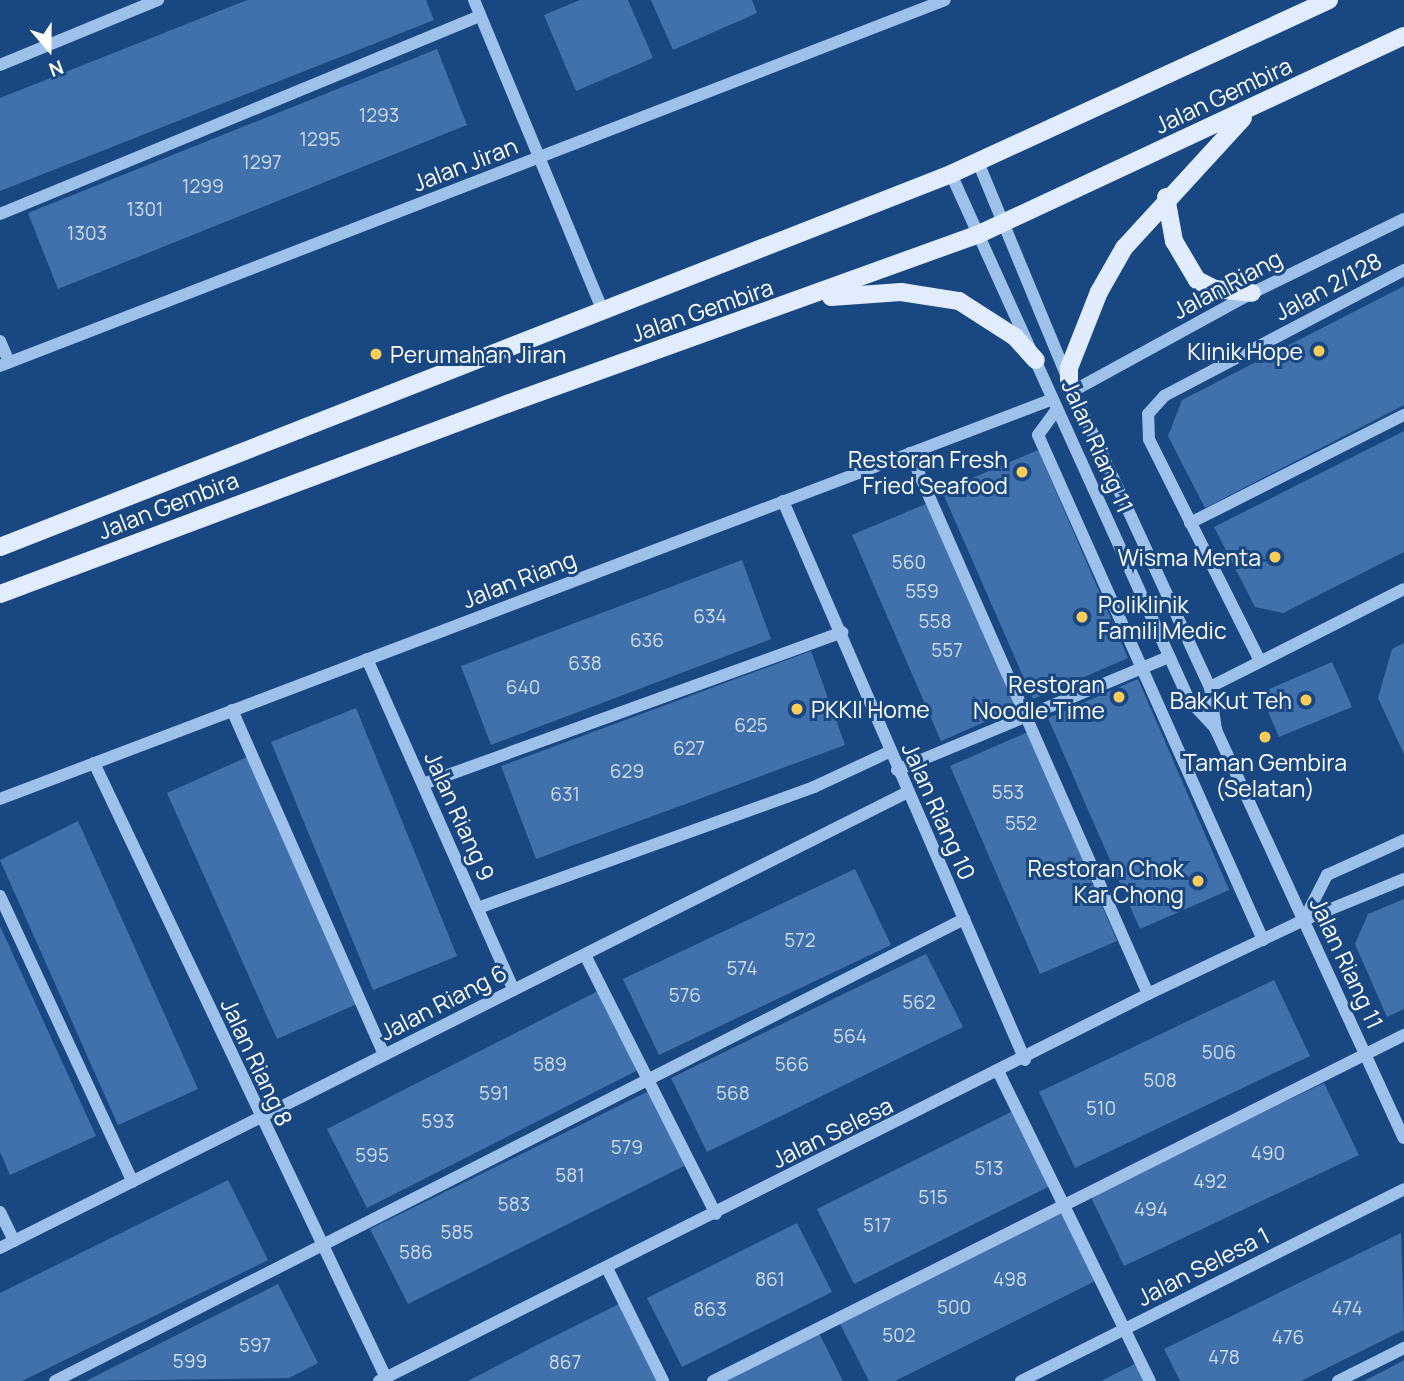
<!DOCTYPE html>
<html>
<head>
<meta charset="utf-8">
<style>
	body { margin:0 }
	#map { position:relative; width:1404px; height:1381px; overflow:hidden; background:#194782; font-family:Manrope,sans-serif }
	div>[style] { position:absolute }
	.building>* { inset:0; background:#4171ac }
	.minor>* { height:12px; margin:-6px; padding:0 6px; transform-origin:6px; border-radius:6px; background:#9dc1eb }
	.major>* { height:18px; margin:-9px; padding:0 9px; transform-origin:9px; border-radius:9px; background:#e1edff }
	.dots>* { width:19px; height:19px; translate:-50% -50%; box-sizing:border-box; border:4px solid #194782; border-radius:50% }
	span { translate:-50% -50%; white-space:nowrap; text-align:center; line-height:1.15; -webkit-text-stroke:6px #194782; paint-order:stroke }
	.number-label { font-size:19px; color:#d0dcea }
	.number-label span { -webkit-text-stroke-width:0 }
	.street-label { font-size:23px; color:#fff }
	.poi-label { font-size:23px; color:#fff }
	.right { translate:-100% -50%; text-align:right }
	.left { translate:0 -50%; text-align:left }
	.north { position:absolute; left:14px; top:14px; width:70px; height:70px; -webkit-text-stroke:5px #194782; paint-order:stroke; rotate:160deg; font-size:19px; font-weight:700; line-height:28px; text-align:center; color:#fff }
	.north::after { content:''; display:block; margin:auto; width:24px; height:32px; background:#fff; clip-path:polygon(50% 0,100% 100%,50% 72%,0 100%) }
</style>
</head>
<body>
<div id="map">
	<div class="building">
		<i style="clip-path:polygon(247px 0,426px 0,434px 20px,0 191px,0 98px)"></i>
		<i style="clip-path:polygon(580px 0,628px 0,653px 58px,576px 91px,544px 15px)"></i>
		<i style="clip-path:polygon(651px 0,752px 0,757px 13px,673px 50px)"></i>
		<i style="clip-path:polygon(437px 49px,467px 125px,58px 289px,28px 213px)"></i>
		<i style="clip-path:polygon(1404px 286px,1404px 405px,1205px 508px,1168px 436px,1182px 400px)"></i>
		<i style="clip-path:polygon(1404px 431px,1404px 552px,1283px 613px,1255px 607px,1214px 527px)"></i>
		<i style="clip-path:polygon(1038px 450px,1128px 658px,1033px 699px,942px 491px)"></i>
		<i style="clip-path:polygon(928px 503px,1017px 708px,941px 741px,852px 535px)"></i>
		<i style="clip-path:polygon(742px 560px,771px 639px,491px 745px,461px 666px)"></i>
		<i style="clip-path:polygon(1404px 643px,1404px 754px,1378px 698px,1392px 649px)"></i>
		<i style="clip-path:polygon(811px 651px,845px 745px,536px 859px,501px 766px)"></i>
		<i style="clip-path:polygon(1332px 662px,1352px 707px,1279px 737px,1260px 693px)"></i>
		<i style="clip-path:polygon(1138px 679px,1229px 890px,1140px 929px,1048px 718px)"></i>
		<i style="clip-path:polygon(356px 708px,457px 956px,373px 990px,271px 742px)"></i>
		<i style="clip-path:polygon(1028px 732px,1117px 941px,1040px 974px,950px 766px)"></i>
		<i style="clip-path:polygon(247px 757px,357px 1004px,277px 1039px,167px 793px)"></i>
		<i style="clip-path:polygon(78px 821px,198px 1089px,118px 1125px,0 860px)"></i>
		<i style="clip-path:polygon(855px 869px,891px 945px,659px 1055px,623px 979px)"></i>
		<i style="clip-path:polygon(1404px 899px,1404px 1009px,1387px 1017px,1355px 944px,1368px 914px)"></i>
		<i style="clip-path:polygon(0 926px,96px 1136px,10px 1175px,0 1152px)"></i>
		<i style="clip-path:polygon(926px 954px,963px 1027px,707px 1152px,671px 1078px)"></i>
		<i style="clip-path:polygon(1274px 980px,1310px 1056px,1075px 1168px,1039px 1092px)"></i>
		<i style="clip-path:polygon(600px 990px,640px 1069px,367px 1208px,327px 1129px)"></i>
		<i style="clip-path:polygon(1324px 1083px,1359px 1155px,1124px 1266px,1090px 1195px)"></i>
		<i style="clip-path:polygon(651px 1090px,688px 1164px,408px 1304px,370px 1229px)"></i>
		<i style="clip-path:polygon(1013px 1111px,1050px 1186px,854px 1284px,817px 1209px)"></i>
		<i style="clip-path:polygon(228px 1180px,268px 1260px,22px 1381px,0 1381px,0 1293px)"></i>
		<i style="clip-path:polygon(1062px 1210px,1097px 1280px,895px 1381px,869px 1381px,839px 1322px)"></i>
		<i style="clip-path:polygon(797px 1223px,832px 1292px,682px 1367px,647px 1298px)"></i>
		<i style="clip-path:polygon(1401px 1233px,1404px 1330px,1301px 1381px,1180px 1381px,1164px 1349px)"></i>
		<i style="clip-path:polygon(278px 1284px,318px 1363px,289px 1378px,86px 1381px)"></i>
		<i style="clip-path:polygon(625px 1301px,664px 1381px,468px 1381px,537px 1345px)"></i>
		<i style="clip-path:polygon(819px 1333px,843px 1381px,724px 1381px)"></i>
		<i style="clip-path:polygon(1404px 1360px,1404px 1381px,1364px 1381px,1395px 1365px)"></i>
		<i style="clip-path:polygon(1137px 1363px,1146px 1381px,1101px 1381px)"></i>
	</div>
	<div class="minor">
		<i style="left:474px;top:0;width:338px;rotate:67.5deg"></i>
		<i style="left:0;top:65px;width:171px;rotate:-22.4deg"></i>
		<i style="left:978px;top:162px;width:248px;rotate:67.5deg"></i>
		<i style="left:1073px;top:391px;width:326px;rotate:65.2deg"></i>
		<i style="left:1210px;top:687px;width:43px;rotate:82.1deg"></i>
		<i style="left:1216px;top:730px;width:449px;rotate:65.3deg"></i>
		<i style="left:951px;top:174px;width:577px;rotate:65.65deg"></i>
		<i style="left:1189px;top:700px;width:40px;rotate:47deg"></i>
		<i style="left:0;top:214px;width:519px;rotate:-22.42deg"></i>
		<i style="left:0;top:341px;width:23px;rotate:67deg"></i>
		<i style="left:0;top:366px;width:1013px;rotate:-21.17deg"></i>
		<i style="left:1073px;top:391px;width:204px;rotate:-28.7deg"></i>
		<i style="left:1252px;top:293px;width:169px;rotate:-26deg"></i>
		<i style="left:1057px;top:409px;width:32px;rotate:126deg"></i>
		<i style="left:1038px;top:435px;width:553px;rotate:65.98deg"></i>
		<i style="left:910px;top:453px;width:591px;rotate:66.25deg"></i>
		<i style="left:783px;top:501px;width:609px;rotate:66.59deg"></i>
		<i style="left:1190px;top:523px;width:240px;rotate:-26.8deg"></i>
		<i style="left:367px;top:659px;width:362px;rotate:66.1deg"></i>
		<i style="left:1260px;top:661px;width:248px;rotate:-116.6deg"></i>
		<i style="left:1149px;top:439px;width:25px;rotate:-92deg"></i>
		<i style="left:1148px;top:414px;width:24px;rotate:-48deg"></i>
		<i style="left:1164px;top:396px;width:271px;rotate:-27.7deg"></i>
		<i style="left:1210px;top:687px;width:217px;rotate:-26.8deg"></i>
		<i style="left:232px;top:710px;width:377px;rotate:66.2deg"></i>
		<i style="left:94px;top:763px;width:681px;rotate:64.6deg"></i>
		<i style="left:897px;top:770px;width:295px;rotate:-22.6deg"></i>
		<i style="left:423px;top:784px;width:446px;rotate:-19.9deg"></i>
		<i style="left:0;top:799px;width:1126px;rotate:-20.8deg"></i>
		<i style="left:0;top:896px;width:315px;rotate:65.1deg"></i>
		<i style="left:478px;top:908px;width:357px;rotate:-19.8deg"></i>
		<i style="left:814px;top:787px;width:83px;rotate:-25deg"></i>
		<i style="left:1304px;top:920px;width:51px;rotate:-62.9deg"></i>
		<i style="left:1327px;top:875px;width:85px;rotate:-24.4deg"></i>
		<i style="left:585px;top:955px;width:290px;rotate:63.2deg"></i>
		<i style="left:999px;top:1073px;width:343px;rotate:63.9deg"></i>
		<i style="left:0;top:1212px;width:32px;rotate:64deg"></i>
		<i style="left:0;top:1248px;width:1014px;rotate:-26.67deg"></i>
		<i style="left:607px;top:1268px;width:126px;rotate:63.6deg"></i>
		<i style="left:55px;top:1381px;width:1020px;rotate:-26.94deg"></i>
		<i style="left:379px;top:1381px;width:861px;rotate:-26.71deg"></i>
		<i style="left:1148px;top:994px;width:173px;rotate:-25.4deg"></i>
		<i style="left:1304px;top:920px;width:108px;rotate:-22.3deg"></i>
		<i style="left:713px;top:1381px;width:773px;rotate:-26.6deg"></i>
		<i style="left:1021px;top:1381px;width:428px;rotate:-26.6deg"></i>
		<i style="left:1338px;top:1381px;width:74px;rotate:-26.6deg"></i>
	</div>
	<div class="major">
		<i style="left:1166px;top:197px;width:45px;rotate:79.7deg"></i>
		<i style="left:1174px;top:241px;width:45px;rotate:59.5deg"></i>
		<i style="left:1197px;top:280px;width:20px;rotate:27deg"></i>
		<i style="left:1215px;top:289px;width:37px;rotate:6deg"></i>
		<i style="left:831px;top:297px;width:70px;rotate:-4.1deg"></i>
		<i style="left:901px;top:292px;width:59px;rotate:8.8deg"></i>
		<i style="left:959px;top:301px;width:67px;rotate:32.7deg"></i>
		<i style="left:1015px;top:337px;width:31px;rotate:48deg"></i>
		<i style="left:1069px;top:380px;width:12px;rotate:-90deg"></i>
		<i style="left:1069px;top:368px;width:82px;rotate:-68.5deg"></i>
		<i style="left:1099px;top:292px;width:51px;rotate:-60.4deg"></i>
		<i style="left:1124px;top:248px;width:176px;rotate:-47.5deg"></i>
		<i style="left:0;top:547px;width:1022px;rotate:-21.42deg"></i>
		<i style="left:951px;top:174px;width:416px;rotate:-24.7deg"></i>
		<i style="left:0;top:594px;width:541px;rotate:-20.54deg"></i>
		<i style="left:507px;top:404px;width:499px;rotate:-19.8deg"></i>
		<i style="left:977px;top:235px;width:471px;rotate:-25deg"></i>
	</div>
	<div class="dots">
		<i style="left:1319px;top:351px;background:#ffcd57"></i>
		<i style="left:376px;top:354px;background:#ffcd57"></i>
		<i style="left:1022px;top:472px;background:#ffcd57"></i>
		<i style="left:1275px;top:557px;background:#ffcd57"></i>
		<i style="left:1082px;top:617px;background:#ffcd57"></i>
		<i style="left:1119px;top:697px;background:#ffcd57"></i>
		<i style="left:1306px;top:700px;background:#ffcd57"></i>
		<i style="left:797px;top:709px;background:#ffcd57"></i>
		<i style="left:1265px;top:737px;background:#ffcd57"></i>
		<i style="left:1198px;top:881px;background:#ffcd57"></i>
	</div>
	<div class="number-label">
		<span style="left:379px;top:116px">1293</span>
		<span style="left:320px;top:140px">1295</span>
		<span style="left:262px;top:163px">1297</span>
		<span style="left:203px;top:187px">1299</span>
		<span style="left:145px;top:210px">1301</span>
		<span style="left:87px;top:234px">1303</span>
		<span style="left:909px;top:563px">560</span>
		<span style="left:922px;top:592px">559</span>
		<span style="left:710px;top:617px">634</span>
		<span style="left:935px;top:622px">558</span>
		<span style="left:647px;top:641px">636</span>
		<span style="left:947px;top:651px">557</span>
		<span style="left:585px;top:664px">638</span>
		<span style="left:523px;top:688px">640</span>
		<span style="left:751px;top:726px">625</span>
		<span style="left:689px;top:749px">627</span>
		<span style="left:627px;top:772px">629</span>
		<span style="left:1008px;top:793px">553</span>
		<span style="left:565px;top:795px">631</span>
		<span style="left:1021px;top:824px">552</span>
		<span style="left:800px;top:941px">572</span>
		<span style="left:742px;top:969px">574</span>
		<span style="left:685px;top:996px">576</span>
		<span style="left:919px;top:1003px">562</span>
		<span style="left:850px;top:1037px">564</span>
		<span style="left:1219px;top:1053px">506</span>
		<span style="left:550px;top:1065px">589</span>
		<span style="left:792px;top:1065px">566</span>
		<span style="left:1160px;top:1081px">508</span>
		<span style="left:494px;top:1094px">591</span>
		<span style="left:733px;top:1094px">568</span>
		<span style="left:1101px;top:1109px">510</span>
		<span style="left:438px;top:1122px">593</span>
		<span style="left:627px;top:1148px">579</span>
		<span style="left:1268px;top:1154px">490</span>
		<span style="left:372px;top:1156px">595</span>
		<span style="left:989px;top:1169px">513</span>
		<span style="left:570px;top:1176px">581</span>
		<span style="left:1210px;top:1182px">492</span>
		<span style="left:933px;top:1198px">515</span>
		<span style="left:514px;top:1205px">583</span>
		<span style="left:1151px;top:1210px">494</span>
		<span style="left:877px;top:1226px">517</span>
		<span style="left:457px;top:1233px">585</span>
		<span style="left:416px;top:1253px">586</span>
		<span style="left:770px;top:1280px">861</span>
		<span style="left:1010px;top:1280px">498</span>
		<span style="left:954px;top:1308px">500</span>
		<span style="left:1347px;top:1309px">474</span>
		<span style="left:710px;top:1310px">863</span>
		<span style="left:899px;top:1336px">502</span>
		<span style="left:1288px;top:1338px">476</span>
		<span style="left:255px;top:1346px">597</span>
		<span style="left:1224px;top:1358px">478</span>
		<span style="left:190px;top:1362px">599</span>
		<span style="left:565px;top:1363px">867</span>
	</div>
	<div class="street-label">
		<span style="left:1223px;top:95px;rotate:-25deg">Jalan Gembira</span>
		<span style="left:465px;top:164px;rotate:-21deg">Jalan Jiran</span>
		<span style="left:1227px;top:284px;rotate:-28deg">Jalan Riang</span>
		<span style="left:1328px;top:286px;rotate:-28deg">Jalan 2/128</span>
		<span style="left:702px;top:310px;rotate:-19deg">Jalan Gembira</span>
		<span style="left:1098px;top:446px;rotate:66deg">Jalan Riang 11</span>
		<span style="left:168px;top:505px;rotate:-21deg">Jalan Gembira</span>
		<span style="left:519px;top:579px;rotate:-21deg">Jalan Riang</span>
		<span style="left:939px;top:811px;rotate:66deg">Jalan Riang 10</span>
		<span style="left:460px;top:816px;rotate:66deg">Jalan Riang 9</span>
		<span style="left:1347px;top:963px;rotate:65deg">Jalan Riang 11</span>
		<span style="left:443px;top:1002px;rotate:-27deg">Jalan Riang 6</span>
		<span style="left:257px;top:1062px;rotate:65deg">Jalan Riang 8</span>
		<span style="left:832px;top:1132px;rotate:-26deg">Jalan Selesa</span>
		<span style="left:1203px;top:1266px;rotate:-27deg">Jalan Selesa 1</span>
	</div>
	<div class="poi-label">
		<span class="right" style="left:1303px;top:351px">Klinik Hope</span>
		<span class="left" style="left:390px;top:354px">Perumahan Jiran</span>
		<span class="right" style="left:1008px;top:472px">Restoran Fresh<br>Fried Seafood</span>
		<span class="right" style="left:1261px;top:557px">Wisma Menta</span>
		<span class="left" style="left:1098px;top:617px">Poliklinik<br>Famili Medic</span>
		<span class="right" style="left:1105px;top:697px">Restoran<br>Noodle Time</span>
		<span class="right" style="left:1292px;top:700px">Bak Kut Teh</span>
		<span class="left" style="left:811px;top:709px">PKKII Home</span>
		<span style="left:1265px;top:775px">Taman Gembira<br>(Selatan)</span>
		<span class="right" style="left:1184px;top:881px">Restoran Chok<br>Kar Chong</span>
	</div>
	<div class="north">N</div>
</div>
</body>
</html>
